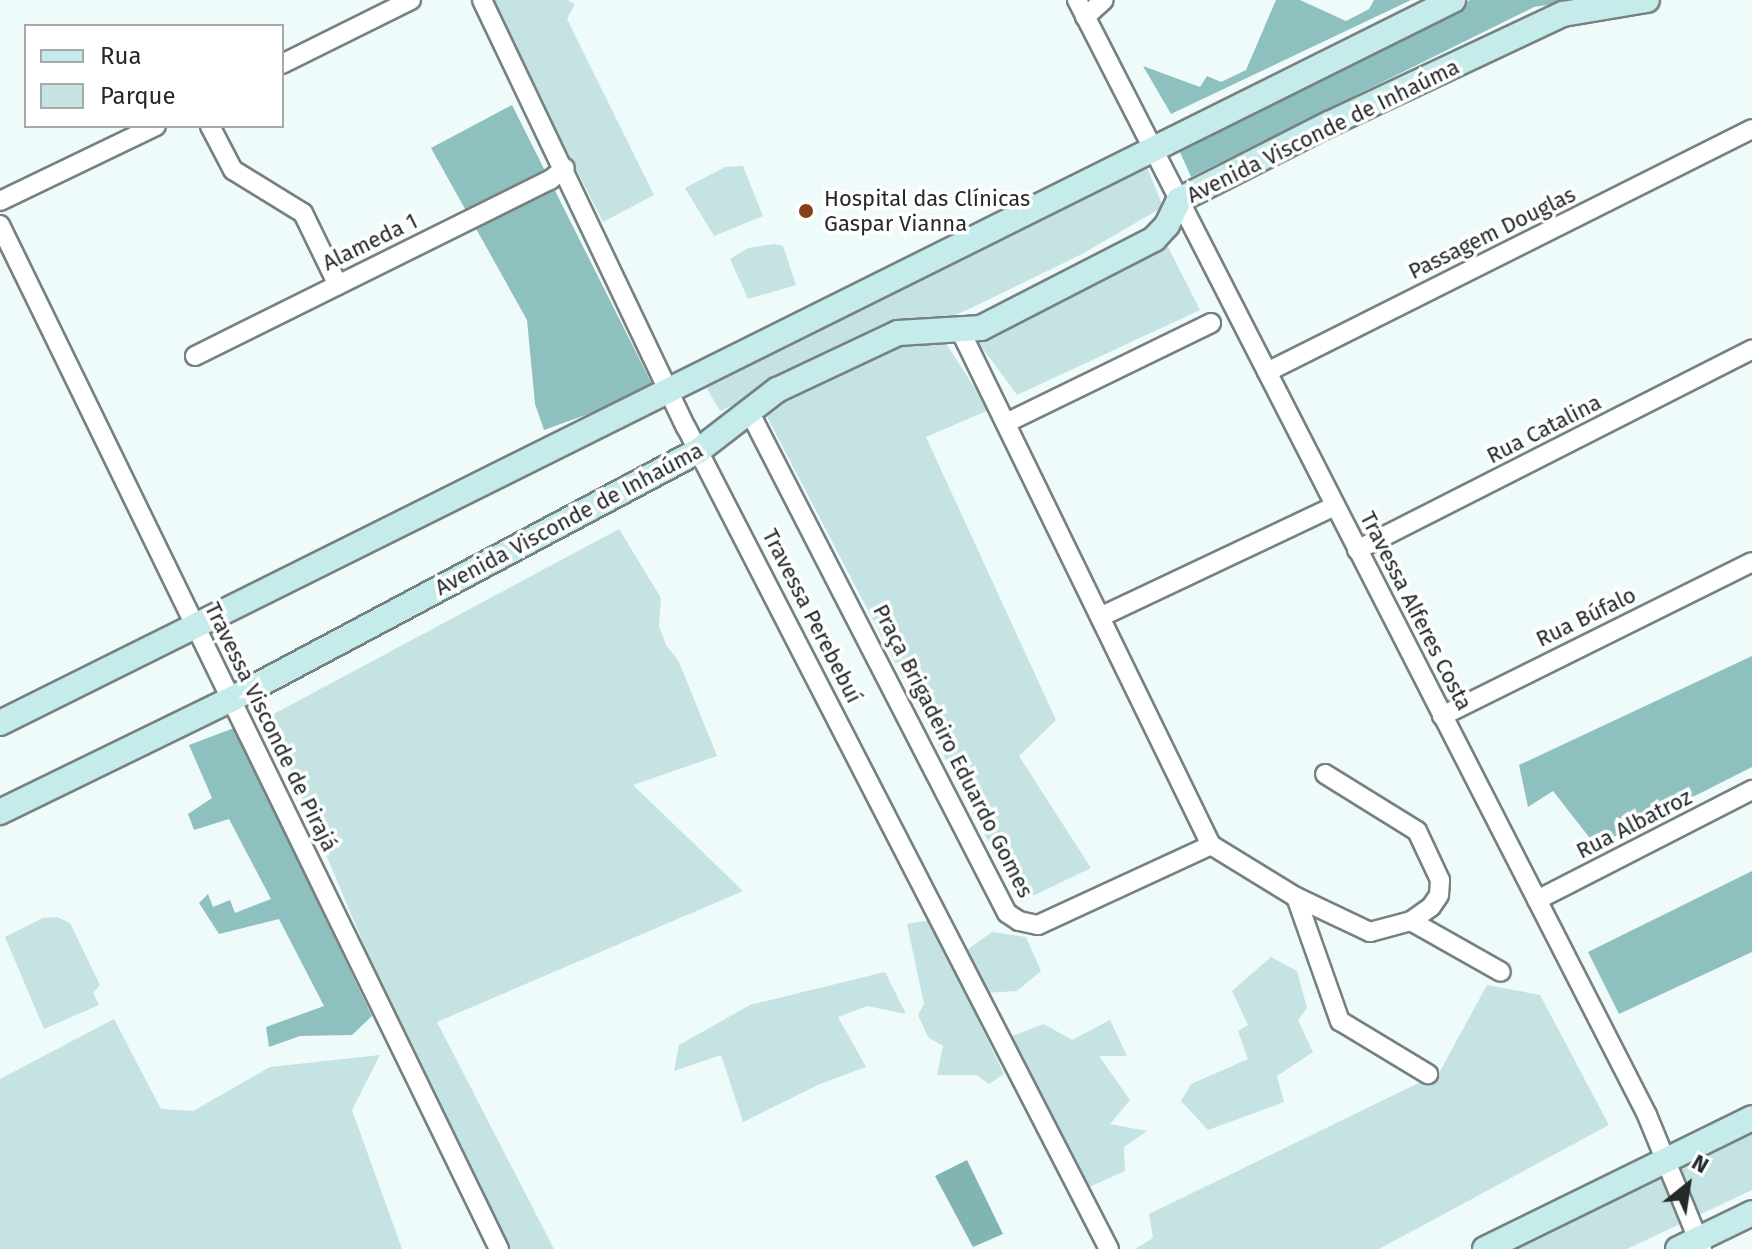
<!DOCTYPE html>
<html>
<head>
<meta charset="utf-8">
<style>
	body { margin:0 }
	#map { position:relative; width:1752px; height:1249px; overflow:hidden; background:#eefbfa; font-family:"Fira Sans",sans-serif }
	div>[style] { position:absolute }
	.green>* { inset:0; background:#c5e3e3 }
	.forest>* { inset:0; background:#8fc0c0 }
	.water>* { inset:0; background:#83b4b4 }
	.roads { filter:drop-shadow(2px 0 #768181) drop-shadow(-2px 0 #768181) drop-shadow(0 2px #768181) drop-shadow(0 -2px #768181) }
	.street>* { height:18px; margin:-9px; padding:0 9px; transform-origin:9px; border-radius:9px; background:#fff }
	.secondary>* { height:24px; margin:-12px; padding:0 12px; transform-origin:12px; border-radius:12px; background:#c6ebeb }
	.dots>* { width:22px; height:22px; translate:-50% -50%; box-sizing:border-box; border:4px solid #fff; border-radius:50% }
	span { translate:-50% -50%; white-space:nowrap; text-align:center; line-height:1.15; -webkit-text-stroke:7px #fff; paint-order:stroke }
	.street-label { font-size:22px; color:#242929 }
	.poi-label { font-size:22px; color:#242929 }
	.left { translate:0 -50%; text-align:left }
	.legend { position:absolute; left:24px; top:24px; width:260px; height:104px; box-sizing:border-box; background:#fff; border:2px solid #a7a9a9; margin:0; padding:10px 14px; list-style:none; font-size:24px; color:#242929 }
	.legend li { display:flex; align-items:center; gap:16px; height:40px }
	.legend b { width:40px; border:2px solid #a7a9a9 }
	.north { position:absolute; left:1648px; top:1145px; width:80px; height:80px; -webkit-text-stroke:6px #fff; paint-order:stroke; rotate:30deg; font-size:22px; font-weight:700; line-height:32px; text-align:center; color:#242929 }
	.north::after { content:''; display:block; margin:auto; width:28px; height:36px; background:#242929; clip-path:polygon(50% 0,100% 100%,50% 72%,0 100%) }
</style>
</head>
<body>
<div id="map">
	<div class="green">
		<i style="clip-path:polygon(490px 0,567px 0,575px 4px,567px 19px,654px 195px,603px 222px)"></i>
		<i style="clip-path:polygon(1145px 162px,1163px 207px,1082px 254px,967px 310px,720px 411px,706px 387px)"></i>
		<i style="clip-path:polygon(743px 166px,763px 216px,714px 236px,685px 188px,725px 167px)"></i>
		<i style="clip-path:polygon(1165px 241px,1200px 310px,1017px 395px,978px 342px)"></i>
		<i style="clip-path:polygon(774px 244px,783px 246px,796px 285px,748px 299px,730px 259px,748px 248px)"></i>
		<i style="clip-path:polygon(896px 344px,947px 345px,989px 410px,926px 437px,1056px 720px,1019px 756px,1091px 868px,1020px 902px,764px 411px,782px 399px)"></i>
		<i style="clip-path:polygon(619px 529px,661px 598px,659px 626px,666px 645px,679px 662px,717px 756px,633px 785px,743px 891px,437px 1022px,554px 1249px,508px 1249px,399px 1028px,268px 717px)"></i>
		<i style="clip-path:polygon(57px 917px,70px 923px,100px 985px,93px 993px,99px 1005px,44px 1029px,5px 937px,43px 918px)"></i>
		<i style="clip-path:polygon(930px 920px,1004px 1074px,989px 1084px,976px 1075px,937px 1075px,943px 1046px,928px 1037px,918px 1015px,924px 1004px,907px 924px)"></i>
		<i style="clip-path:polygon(992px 932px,1026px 937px,1041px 971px,1017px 991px,985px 993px,964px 952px)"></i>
		<i style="clip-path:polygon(1271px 957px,1297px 971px,1307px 1008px,1298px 1020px,1313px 1052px,1277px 1076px,1284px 1102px,1208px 1130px,1181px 1101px,1191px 1084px,1248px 1059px,1238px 1031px,1248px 1025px,1232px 991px)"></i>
		<i style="clip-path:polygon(885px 972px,906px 1014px,867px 1006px,838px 1017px,866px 1067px,820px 1084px,743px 1122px,721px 1055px,674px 1071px,679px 1045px,750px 1005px)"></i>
		<i style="clip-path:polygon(1487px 985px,1540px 995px,1609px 1125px,1379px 1249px,1135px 1249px,1153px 1238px,1149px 1214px,1439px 1073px)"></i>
		<i style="clip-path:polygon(114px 1019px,161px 1109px,193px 1111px,270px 1067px,380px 1055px,352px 1110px,402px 1249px,0 1249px,0 1079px)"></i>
		<i style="clip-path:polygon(1110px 1020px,1127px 1056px,1099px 1056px,1130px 1100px,1110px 1124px,1147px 1131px,1124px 1147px,1125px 1171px,1085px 1189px,1009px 1037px,1044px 1024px,1072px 1040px)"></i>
		<i style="clip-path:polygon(1752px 1130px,1752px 1190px,1627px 1249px,1509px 1249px)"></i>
	</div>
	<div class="forest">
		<i style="clip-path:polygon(1276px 0,1300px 0,1346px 21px,1369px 9px,1374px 0,1411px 0,1171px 114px,1143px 66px,1200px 87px,1207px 76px,1221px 82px,1246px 70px)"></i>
		<i style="clip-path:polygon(1470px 0,1578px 0,1534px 7px,1191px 177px,1176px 143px)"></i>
		<i style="clip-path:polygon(512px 105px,655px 390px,544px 430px,535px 404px,527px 320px,431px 148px)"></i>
		<i style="clip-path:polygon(1752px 656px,1752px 767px,1596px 846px,1553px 791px,1528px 807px,1519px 765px)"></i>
		<i style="clip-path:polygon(234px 728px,372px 1016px,352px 1035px,300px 1036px,269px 1047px,266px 1027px,324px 1006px,279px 919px,219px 934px,199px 903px,208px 894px,213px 907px,230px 900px,235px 913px,271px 899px,229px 819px,194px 830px,188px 814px,212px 798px,189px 745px)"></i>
		<i style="clip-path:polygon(1752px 871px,1752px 952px,1619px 1014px,1588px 952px)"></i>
	</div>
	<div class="water">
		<i style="clip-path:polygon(967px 1160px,1003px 1234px,973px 1247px,935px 1176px)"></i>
	</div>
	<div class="roads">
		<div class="street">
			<i style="left:482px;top:0;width:473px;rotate:64.5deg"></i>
			<i style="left:686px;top:427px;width:924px;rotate:62.77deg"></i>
			<i style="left:1077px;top:0;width:1252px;rotate:62.92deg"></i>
			<i style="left:1647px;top:1115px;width:145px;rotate:67.7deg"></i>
			<i style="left:1085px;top:17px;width:25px;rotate:-42deg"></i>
			<i style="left:282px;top:64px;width:144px;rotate:-26.4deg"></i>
			<i style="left:210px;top:126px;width:50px;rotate:62.4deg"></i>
			<i style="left:233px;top:170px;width:82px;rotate:31.6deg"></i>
			<i style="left:303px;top:213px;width:80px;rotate:64.1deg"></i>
			<i style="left:0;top:201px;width:173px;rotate:-25.7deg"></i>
			<i style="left:0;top:225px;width:1139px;rotate:64.02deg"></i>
			<i style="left:195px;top:356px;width:396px;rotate:-26.4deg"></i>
			<i style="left:550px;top:180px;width:19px;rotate:-39deg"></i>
			<i style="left:1267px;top:372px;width:542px;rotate:-26.61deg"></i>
			<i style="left:750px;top:413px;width:562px;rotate:62.8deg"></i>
			<i style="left:1007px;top:913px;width:14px;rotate:34deg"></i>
			<i style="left:1019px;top:921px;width:19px;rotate:12deg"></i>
			<i style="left:1038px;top:925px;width:191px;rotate:-24.8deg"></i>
			<i style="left:1211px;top:845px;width:571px;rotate:-115.98deg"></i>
			<i style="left:1006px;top:423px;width:228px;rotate:-26deg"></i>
			<i style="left:1357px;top:550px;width:443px;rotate:-26.9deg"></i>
			<i style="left:1100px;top:617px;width:260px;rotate:-25.3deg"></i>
			<i style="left:1442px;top:716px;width:346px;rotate:-26.4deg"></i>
			<i style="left:1211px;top:845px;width:100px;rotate:31.5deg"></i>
			<i style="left:1296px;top:897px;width:132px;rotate:70.5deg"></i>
			<i style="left:1340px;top:1021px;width:103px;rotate:31.1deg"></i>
			<i style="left:1296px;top:897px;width:82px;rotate:25.3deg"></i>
			<i style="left:1370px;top:932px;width:42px;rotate:-15deg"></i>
			<i style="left:1411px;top:921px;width:24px;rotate:-35deg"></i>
			<i style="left:1431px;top:907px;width:14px;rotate:-56deg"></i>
			<i style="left:1439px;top:895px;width:15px;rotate:-86deg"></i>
			<i style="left:1440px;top:880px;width:54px;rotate:-115.1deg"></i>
			<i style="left:1417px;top:831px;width:108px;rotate:-148.2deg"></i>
			<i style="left:1537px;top:900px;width:242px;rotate:-27.1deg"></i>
			<i style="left:1411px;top:921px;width:103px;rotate:29.5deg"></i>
		</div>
		<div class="secondary">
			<i style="left:0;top:723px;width:1623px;rotate:-26.45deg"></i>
			<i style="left:0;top:812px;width:256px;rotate:-26deg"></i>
			<i style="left:230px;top:700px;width:530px;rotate:-28.02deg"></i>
			<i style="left:698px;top:451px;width:100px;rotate:-37.7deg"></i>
			<i style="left:777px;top:390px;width:134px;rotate:-25.2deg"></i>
			<i style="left:898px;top:333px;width:83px;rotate:-3.4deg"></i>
			<i style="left:981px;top:328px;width:195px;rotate:-27.2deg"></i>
			<i style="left:1154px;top:239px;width:19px;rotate:-47deg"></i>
			<i style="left:1167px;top:225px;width:28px;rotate:-64deg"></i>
			<i style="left:1179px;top:200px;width:168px;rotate:-26.9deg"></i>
			<i style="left:1329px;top:124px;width:259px;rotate:-25.2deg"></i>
			<i style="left:1563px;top:14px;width:85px;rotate:-9.5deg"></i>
			<i style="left:1485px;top:1249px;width:297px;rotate:-26.1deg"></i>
			<i style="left:1678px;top:1249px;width:82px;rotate:-25.9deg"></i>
		</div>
	</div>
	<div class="dots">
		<i style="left:806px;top:211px;background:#853f19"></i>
	</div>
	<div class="street-label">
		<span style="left:1323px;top:131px;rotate:-26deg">Avenida Visconde de Inhaúma</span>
		<span style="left:1492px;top:233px;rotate:-26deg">Passagem Douglas</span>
		<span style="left:370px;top:242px;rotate:-26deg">Alameda 1</span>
		<span style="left:1544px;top:429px;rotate:-27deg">Rua Catalina</span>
		<span style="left:569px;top:519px;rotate:-28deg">Avenida Visconde de Inhaúma</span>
		<span style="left:1416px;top:611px;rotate:63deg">Travessa Alferes Costa</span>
		<span style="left:812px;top:616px;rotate:63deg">Travessa Perebebuí</span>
		<span style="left:1586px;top:617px;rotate:-26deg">Rua Búfalo</span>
		<span style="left:271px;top:727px;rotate:64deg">Travessa Visconde de Pirajá</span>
		<span style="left:953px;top:751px;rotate:63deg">Praça Brigadeiro Eduardo Gomes</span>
		<span style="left:1634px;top:824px;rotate:-27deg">Rua Albatroz</span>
	</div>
	<div class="poi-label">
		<span class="left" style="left:824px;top:211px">Hospital das Clínicas<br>Gaspar Vianna</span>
	</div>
	<ul class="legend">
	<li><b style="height:10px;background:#c6ebeb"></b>Rua</li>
	<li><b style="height:22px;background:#c5e3e3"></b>Parque</li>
	</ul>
	<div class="north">N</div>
</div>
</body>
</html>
